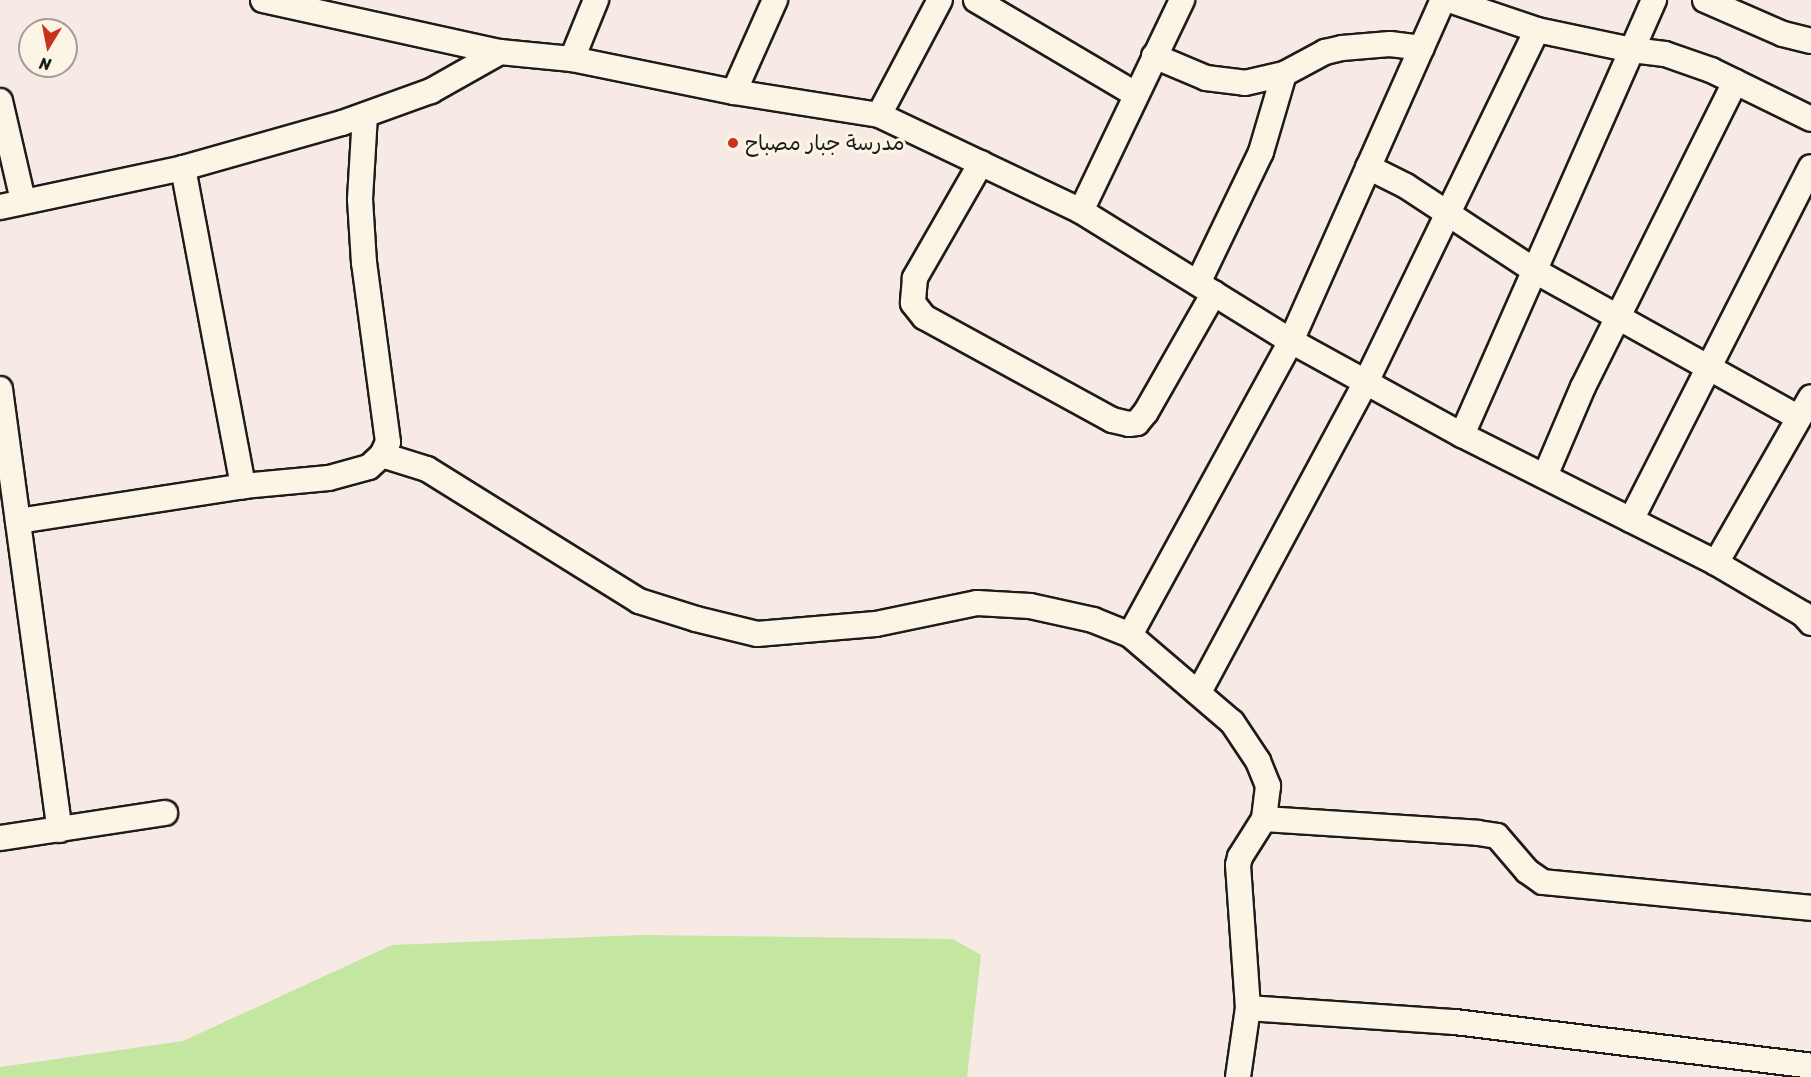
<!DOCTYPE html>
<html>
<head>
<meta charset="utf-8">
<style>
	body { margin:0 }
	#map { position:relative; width:1811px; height:1077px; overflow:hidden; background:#f7e9e3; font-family:Sriracha,"Playpen Sans Arabic",sans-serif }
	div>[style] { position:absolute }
	.green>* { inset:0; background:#c3e7a0 }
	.roads { filter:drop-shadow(2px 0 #1c1c1c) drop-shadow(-2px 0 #1c1c1c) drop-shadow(0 2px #1c1c1c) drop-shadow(0 -2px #1c1c1c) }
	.minor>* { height:24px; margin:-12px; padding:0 12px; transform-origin:12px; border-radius:12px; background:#fcf5e5 }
	.dots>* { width:16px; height:16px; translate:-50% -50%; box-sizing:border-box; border:3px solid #fcf5e5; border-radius:50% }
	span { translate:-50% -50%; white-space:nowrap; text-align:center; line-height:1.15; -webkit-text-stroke:6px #fcf5e5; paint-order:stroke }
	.poi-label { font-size:21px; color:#1c1c1c }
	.left { translate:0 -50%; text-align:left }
	.north { position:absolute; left:18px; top:18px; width:60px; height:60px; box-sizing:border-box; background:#fcf5e5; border:2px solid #a29e95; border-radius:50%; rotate:190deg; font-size:16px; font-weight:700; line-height:24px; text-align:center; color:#1c1c1c }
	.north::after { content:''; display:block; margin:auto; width:21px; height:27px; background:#c8321e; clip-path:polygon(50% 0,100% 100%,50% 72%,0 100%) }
</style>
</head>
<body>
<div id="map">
	<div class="green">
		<i style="clip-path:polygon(641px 935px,953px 939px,981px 955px,967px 1077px,0 1077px,0 1067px,183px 1041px,392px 945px)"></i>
	</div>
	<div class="roads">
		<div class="minor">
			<i style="left:263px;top:0;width:243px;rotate:12.4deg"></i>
			<i style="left:500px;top:52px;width:72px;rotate:5.6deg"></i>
			<i style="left:572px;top:59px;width:165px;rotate:11.5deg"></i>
			<i style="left:734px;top:92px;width:147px;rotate:9deg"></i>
			<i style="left:879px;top:115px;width:224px;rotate:25.4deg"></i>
			<i style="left:1081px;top:211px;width:247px;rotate:31.8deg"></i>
			<i style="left:1291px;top:341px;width:195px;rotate:28.8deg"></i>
			<i style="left:1462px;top:435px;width:284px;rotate:26.7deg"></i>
			<i style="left:1716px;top:563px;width:101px;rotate:30.4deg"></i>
			<i style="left:1803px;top:614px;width:12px;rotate:48deg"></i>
			<i style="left:976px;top:0;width:185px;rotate:30.6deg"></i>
			<i style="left:1449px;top:0;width:93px;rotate:18.8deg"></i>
			<i style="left:1537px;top:30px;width:97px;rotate:11.9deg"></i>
			<i style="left:1632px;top:50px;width:55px;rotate:-66.3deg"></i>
			<i style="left:1705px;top:0;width:85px;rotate:23.6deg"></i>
			<i style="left:1783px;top:34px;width:29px;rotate:14deg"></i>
			<i style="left:1154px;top:56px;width:56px;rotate:22.9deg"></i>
			<i style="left:1206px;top:78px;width:39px;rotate:7deg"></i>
			<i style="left:1245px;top:83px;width:40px;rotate:-13deg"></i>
			<i style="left:1284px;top:74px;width:47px;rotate:-28.2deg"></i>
			<i style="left:1325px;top:52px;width:17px;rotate:-13deg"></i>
			<i style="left:1342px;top:48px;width:48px;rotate:-4.8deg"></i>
			<i style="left:1390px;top:44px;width:32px;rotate:7deg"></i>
			<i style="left:572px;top:59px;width:64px;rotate:-67.9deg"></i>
			<i style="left:734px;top:92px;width:101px;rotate:-66deg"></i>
			<i style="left:0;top:101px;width:103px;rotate:77deg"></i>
			<i style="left:879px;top:115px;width:130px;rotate:-62.1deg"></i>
			<i style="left:981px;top:163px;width:133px;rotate:119.9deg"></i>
			<i style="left:915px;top:278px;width:25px;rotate:95deg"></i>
			<i style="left:913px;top:303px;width:18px;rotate:52deg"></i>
			<i style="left:924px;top:317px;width:214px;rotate:28.7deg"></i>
			<i style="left:1112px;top:420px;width:17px;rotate:13deg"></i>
			<i style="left:1129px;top:424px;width:8px;rotate:-7deg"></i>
			<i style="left:1137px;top:423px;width:14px;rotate:-51deg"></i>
			<i style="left:1146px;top:412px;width:137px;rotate:-60.3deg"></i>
			<i style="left:1368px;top:167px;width:42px;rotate:26.6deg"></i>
			<i style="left:1406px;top:186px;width:157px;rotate:33.3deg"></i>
			<i style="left:1537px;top:272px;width:299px;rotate:29.1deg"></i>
			<i style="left:183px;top:168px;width:324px;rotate:79.3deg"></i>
			<i style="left:243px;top:486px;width:86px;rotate:-5.3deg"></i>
			<i style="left:329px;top:478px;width:41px;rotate:-15.4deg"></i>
			<i style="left:369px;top:467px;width:18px;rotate:-43deg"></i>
			<i style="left:382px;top:455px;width:14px;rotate:-65deg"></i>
			<i style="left:388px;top:442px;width:181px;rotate:-97.6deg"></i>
			<i style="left:364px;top:263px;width:64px;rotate:-93.6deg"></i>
			<i style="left:360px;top:199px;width:84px;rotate:-86.6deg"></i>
			<i style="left:0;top:207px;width:187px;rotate:-12deg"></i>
			<i style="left:183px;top:168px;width:165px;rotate:-15.8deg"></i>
			<i style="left:342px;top:123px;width:95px;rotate:-19.8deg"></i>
			<i style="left:431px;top:91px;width:79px;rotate:-29.5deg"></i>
			<i style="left:1081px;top:211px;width:234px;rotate:-64.4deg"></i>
			<i style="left:1198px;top:283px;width:145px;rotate:-64.3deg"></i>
			<i style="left:1261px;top:152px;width:81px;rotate:-73.6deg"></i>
			<i style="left:0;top:389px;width:445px;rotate:82.3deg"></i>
			<i style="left:1462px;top:435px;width:421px;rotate:-66.2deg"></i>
			<i style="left:1632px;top:50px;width:33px;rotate:7deg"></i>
			<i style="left:1665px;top:54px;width:49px;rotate:19.2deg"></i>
			<i style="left:1711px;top:70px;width:111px;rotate:26.1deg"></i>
			<i style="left:382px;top:455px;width:47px;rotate:17.3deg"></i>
			<i style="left:427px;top:469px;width:250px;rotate:31.9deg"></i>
			<i style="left:639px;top:601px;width:60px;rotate:17.5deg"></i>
			<i style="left:696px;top:619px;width:63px;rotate:13.8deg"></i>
			<i style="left:757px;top:634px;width:119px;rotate:-4.8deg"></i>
			<i style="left:876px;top:624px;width:103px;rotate:-11.7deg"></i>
			<i style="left:977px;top:603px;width:53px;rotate:3.2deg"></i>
			<i style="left:1030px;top:606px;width:65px;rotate:12.5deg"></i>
			<i style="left:1093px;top:620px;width:40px;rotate:22deg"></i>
			<i style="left:1130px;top:635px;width:134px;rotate:40.5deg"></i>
			<i style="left:1232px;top:722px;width:47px;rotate:56.3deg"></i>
			<i style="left:1258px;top:761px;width:27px;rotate:68deg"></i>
			<i style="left:1268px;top:786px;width:33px;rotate:97deg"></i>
			<i style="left:1264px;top:819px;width:45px;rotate:122.3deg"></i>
			<i style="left:1240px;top:857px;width:8px;rotate:104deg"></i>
			<i style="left:1238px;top:865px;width:143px;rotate:86deg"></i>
			<i style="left:1545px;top:476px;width:97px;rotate:-66.9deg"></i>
			<i style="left:1583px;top:387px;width:341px;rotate:-63.5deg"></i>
			<i style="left:1631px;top:520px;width:396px;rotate:-63deg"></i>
			<i style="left:18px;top:521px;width:228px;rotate:-8.8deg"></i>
			<i style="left:1716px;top:563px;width:191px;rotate:-60.2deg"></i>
			<i style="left:1130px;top:635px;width:335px;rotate:-61.3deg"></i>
			<i style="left:1291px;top:341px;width:373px;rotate:-66deg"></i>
			<i style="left:1199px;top:692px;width:352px;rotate:-61.7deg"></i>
			<i style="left:1366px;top:382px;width:391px;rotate:-64.1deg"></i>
			<i style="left:1264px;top:819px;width:214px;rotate:3.7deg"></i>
			<i style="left:1478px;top:833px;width:19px;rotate:9deg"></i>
			<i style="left:1497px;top:836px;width:46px;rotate:49.4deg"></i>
			<i style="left:1527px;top:871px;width:19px;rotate:35deg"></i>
			<i style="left:1543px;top:882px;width:269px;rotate:5.5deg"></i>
			<i style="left:0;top:838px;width:167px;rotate:-8.6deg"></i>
			<i style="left:1238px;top:1077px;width:70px;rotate:-81.8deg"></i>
			<i style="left:1248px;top:1008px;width:207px;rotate:3.9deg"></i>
			<i style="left:1455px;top:1022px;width:359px;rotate:7deg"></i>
		</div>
	</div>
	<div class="dots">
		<i style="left:733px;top:143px;background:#c8321e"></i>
	</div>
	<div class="poi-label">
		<span class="left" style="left:745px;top:143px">مدرسة جبار مصباح</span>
	</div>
	<div class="north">N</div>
</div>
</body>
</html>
